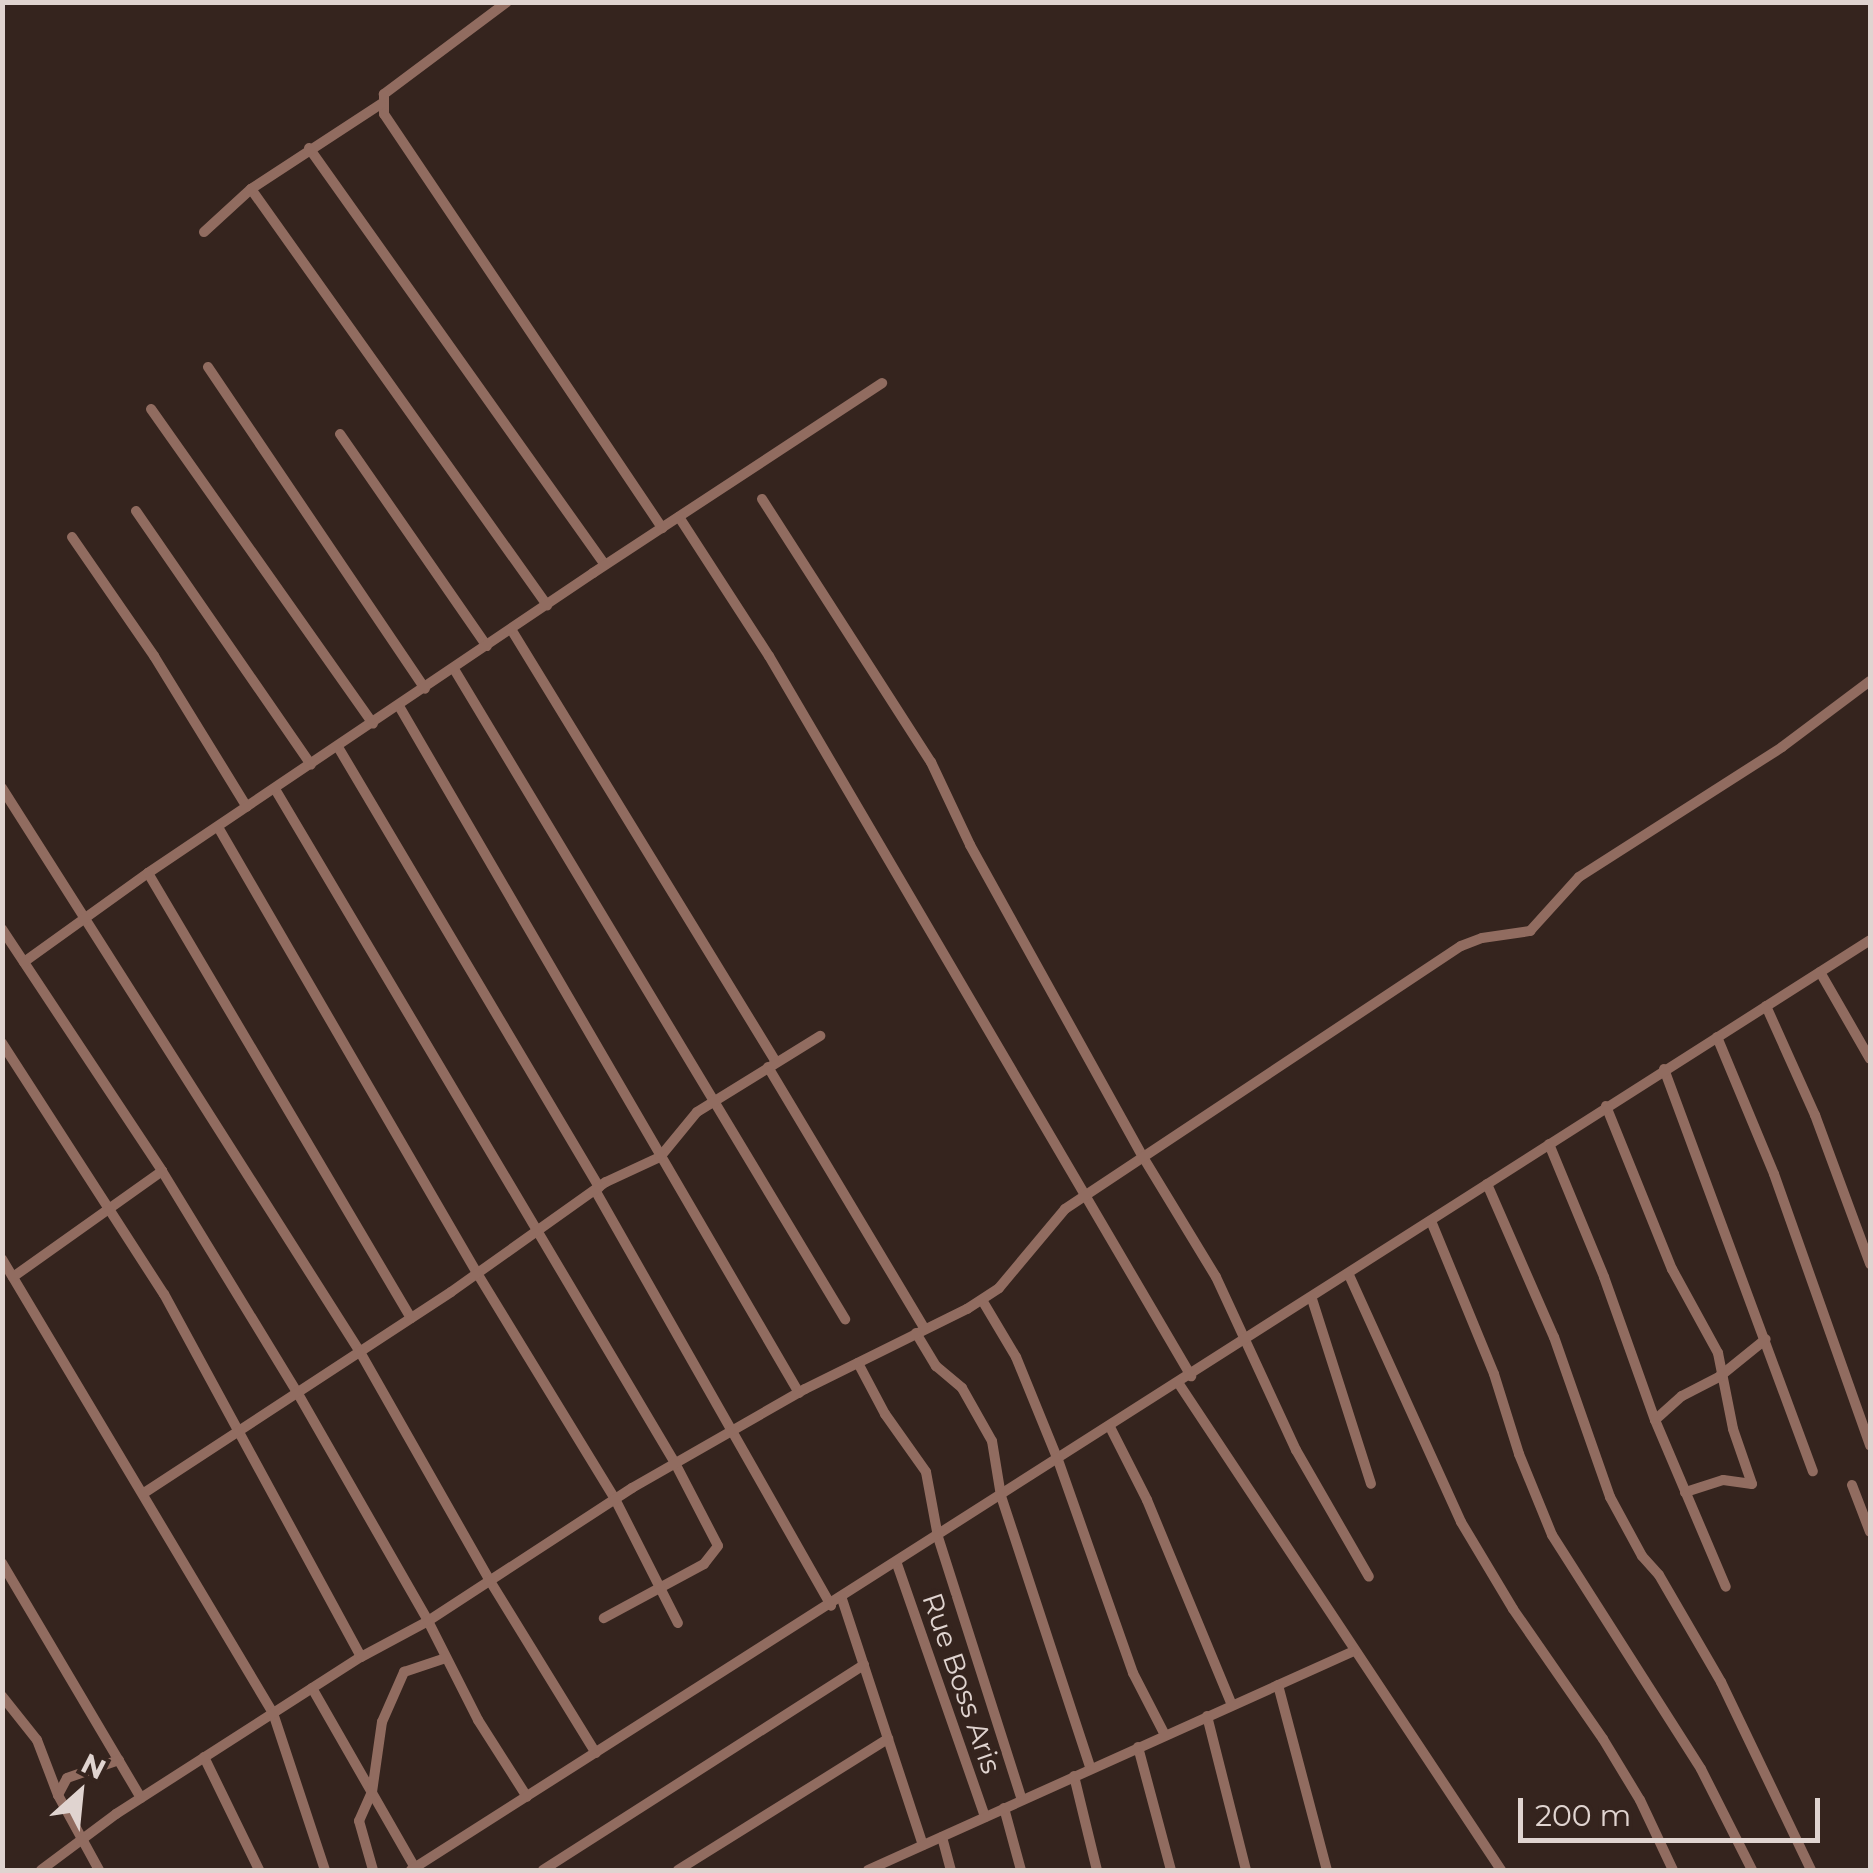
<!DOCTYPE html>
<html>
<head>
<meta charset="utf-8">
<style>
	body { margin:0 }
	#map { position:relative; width:1873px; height:1873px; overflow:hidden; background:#35241e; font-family:Montserrat,sans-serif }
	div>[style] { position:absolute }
	.minor>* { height:10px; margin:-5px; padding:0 5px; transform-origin:5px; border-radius:5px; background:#916c60 }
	span { translate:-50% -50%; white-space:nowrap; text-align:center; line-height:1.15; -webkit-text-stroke:8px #35241e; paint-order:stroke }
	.street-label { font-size:28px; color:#e0d4d0 }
	.frame { position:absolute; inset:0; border:5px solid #e0d4d0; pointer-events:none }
	.north { position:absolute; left:30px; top:1743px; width:100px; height:100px; -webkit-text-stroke:8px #35241e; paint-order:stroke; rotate:27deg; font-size:28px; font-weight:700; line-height:40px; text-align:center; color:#e0d4d0 }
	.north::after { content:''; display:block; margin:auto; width:35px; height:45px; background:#e0d4d0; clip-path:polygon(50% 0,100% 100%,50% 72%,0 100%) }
	.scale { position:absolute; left:1518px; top:1798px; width:302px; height:45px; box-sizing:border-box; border:5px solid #e0d4d0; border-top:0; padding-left:12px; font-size:30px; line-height:35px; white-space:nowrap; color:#e0d4d0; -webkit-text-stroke:8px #35241e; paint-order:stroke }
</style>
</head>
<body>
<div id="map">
	<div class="minor">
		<i style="left:507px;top:2px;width:154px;rotate:143.2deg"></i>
		<i style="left:384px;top:94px;width:20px;rotate:90deg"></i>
		<i style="left:384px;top:114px;width:499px;rotate:56.1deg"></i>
		<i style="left:309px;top:148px;width:511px;rotate:54.63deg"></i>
		<i style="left:251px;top:189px;width:511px;rotate:54.57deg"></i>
		<i style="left:204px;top:232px;width:64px;rotate:-42.5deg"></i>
		<i style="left:251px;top:189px;width:155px;rotate:-33.2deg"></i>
		<i style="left:208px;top:367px;width:388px;rotate:56deg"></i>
		<i style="left:151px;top:409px;width:385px;rotate:54.8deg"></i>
		<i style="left:340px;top:434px;width:258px;rotate:55.3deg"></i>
		<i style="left:762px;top:499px;width:313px;rotate:57.3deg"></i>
		<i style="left:931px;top:762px;width:92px;rotate:64.8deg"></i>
		<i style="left:970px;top:845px;width:357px;rotate:61deg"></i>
		<i style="left:1143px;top:1157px;width:140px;rotate:58.7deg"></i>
		<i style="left:1216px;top:1277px;width:191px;rotate:65.2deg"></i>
		<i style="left:1296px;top:1450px;width:146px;rotate:60.1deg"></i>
		<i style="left:136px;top:511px;width:308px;rotate:55.4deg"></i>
		<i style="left:679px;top:517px;width:166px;rotate:57.1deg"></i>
		<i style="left:769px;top:656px;width:835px;rotate:59.62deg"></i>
		<i style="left:72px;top:537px;width:145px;rotate:55.4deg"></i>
		<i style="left:154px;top:656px;width:177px;rotate:58.4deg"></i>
		<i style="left:511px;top:629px;width:508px;rotate:58.53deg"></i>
		<i style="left:454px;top:669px;width:759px;rotate:58.97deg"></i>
		<i style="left:399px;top:706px;width:795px;rotate:59.79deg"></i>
		<i style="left:338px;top:747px;width:512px;rotate:59.32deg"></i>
		<i style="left:2px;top:788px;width:668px;rotate:57.59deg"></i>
		<i style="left:360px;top:1352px;width:263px;rotate:60.4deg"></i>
		<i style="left:490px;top:1581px;width:202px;rotate:58.4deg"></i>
		<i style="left:275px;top:789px;width:784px;rotate:59.31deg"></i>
		<i style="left:675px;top:1463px;width:93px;rotate:62.6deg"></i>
		<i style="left:718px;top:1546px;width:23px;rotate:128deg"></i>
		<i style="left:704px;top:1564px;width:114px;rotate:151.6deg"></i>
		<i style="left:218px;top:827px;width:516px;rotate:59.86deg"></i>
		<i style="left:477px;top:1273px;width:265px;rotate:58.6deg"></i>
		<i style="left:615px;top:1499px;width:139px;rotate:63.1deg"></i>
		<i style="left:148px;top:873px;width:517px;rotate:59.42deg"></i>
		<i style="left:2px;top:929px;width:290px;rotate:56.5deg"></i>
		<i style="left:162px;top:1171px;width:259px;rotate:58.6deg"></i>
		<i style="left:297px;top:1392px;width:264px;rotate:60.2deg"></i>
		<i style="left:428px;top:1621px;width:111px;rotate:63.2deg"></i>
		<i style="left:478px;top:1720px;width:91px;rotate:57.5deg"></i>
		<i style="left:24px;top:962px;width:153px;rotate:-35.7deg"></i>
		<i style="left:148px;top:873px;width:537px;rotate:-33.99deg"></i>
		<i style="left:593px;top:573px;width:346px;rotate:-33.3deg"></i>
		<i style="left:1820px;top:972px;width:100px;rotate:60.1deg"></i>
		<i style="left:1766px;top:1006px;width:120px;rotate:65.8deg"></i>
		<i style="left:1815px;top:1115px;width:159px;rotate:69.7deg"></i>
		<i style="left:1717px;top:1037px;width:148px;rotate:67.4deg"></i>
		<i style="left:1774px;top:1174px;width:288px;rotate:70.5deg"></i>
		<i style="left:2px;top:1043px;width:299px;rotate:57.2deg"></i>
		<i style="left:164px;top:1294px;width:413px;rotate:61.5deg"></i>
		<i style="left:768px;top:1067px;width:305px;rotate:59.1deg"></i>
		<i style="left:1664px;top:1069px;width:429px;rotate:69.7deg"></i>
		<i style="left:1606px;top:1106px;width:176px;rotate:68deg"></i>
		<i style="left:1672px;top:1269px;width:96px;rotate:61.3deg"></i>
		<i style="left:1718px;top:1353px;width:77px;rotate:78.8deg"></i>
		<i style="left:1733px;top:1429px;width:58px;rotate:70.9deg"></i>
		<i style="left:1752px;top:1484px;width:29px;rotate:-172deg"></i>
		<i style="left:1723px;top:1480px;width:40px;rotate:162deg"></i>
		<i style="left:1549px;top:1144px;width:144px;rotate:67.5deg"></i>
		<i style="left:1604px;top:1277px;width:152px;rotate:70.4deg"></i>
		<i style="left:1655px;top:1420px;width:181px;rotate:67deg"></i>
		<i style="left:1487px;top:1184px;width:167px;rotate:66.4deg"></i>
		<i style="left:1554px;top:1337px;width:170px;rotate:70.7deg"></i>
		<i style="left:1610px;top:1497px;width:67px;rotate:61.5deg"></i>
		<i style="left:1642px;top:1556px;width:25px;rotate:48deg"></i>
		<i style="left:1659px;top:1575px;width:124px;rotate:59.9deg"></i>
		<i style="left:1721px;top:1682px;width:208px;rotate:64.4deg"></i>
		<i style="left:595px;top:1190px;width:478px;rotate:60.4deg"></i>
		<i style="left:1431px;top:1221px;width:165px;rotate:67.6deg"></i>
		<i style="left:1494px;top:1374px;width:84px;rotate:72.6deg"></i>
		<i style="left:1519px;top:1454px;width:87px;rotate:67.8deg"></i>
		<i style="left:1552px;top:1535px;width:277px;rotate:57.5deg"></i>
		<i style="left:1701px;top:1769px;width:113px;rotate:63.2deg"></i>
		<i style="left:2px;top:1259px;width:529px;rotate:59.17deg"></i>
		<i style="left:273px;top:1713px;width:165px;rotate:71.7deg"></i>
		<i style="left:1349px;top:1275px;width:271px;rotate:65.6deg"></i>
		<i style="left:1461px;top:1522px;width:101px;rotate:59.1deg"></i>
		<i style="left:1513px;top:1609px;width:158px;rotate:55.3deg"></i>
		<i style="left:1603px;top:1739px;width:71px;rotate:58.8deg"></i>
		<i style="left:1640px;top:1800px;width:77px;rotate:64.8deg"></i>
		<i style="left:13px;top:1277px;width:183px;rotate:-35.4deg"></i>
		<i style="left:1312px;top:1299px;width:194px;rotate:72.3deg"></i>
		<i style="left:982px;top:1300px;width:66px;rotate:59.2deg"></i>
		<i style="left:1016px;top:1357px;width:111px;rotate:67.8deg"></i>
		<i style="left:1058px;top:1460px;width:226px;rotate:70.6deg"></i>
		<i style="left:1133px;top:1673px;width:70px;rotate:62.7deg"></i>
		<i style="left:916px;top:1333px;width:39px;rotate:59deg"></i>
		<i style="left:936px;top:1366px;width:34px;rotate:40deg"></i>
		<i style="left:962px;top:1388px;width:61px;rotate:60.5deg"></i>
		<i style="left:992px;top:1441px;width:56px;rotate:80.7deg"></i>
		<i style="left:1001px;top:1496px;width:287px;rotate:71.8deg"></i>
		<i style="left:858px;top:1363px;width:58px;rotate:62.1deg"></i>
		<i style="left:885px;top:1414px;width:71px;rotate:54.7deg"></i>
		<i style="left:926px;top:1472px;width:66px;rotate:79.5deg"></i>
		<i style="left:938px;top:1537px;width:276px;rotate:72.3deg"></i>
		<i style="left:1179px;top:1384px;width:583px;rotate:56.47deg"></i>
		<i style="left:1655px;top:1420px;width:36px;rotate:-42deg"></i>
		<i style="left:1682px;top:1396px;width:42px;rotate:-27.2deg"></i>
		<i style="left:1719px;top:1377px;width:60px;rotate:-39deg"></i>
		<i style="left:1110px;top:1427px;width:82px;rotate:63.1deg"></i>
		<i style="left:1147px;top:1500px;width:222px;rotate:67.5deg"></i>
		<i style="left:1852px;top:1485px;width:50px;rotate:69deg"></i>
		<i style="left:144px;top:1493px;width:367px;rotate:-33.2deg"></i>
		<i style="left:451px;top:1292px;width:190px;rotate:-35.4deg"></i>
		<i style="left:606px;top:1182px;width:60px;rotate:-24.8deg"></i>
		<i style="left:660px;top:1157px;width:58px;rotate:-50.6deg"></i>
		<i style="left:697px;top:1112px;width:145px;rotate:-31.7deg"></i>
		<i style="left:2px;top:1563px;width:273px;rotate:59.4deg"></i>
		<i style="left:897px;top:1564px;width:268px;rotate:70.8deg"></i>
		<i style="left:842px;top:1599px;width:259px;rotate:71.8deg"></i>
		<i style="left:1278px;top:1685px;width:191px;rotate:75.2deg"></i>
		<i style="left:312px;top:1688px;width:207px;rotate:60.2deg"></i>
		<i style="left:2px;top:1696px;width:56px;rotate:51.5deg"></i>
		<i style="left:37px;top:1740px;width:59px;rotate:69.1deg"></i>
		<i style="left:1207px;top:1716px;width:159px;rotate:75.8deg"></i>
		<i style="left:1138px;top:1747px;width:127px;rotate:75deg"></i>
		<i style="left:204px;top:1757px;width:126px;rotate:64deg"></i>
		<i style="left:1074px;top:1776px;width:97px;rotate:76.3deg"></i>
		<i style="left:1004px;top:1808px;width:64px;rotate:74.7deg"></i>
		<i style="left:942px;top:1837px;width:34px;rotate:75deg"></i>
		<i style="left:41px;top:1870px;width:94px;rotate:-36.7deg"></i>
		<i style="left:116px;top:1814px;width:291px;rotate:-32.7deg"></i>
		<i style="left:361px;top:1657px;width:76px;rotate:-28.2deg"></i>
		<i style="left:428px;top:1621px;width:244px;rotate:-33.1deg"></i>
		<i style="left:632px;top:1488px;width:199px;rotate:-29.8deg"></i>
		<i style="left:805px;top:1389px;width:181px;rotate:-26.3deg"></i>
		<i style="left:967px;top:1309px;width:38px;rotate:-33deg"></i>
		<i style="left:999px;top:1288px;width:103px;rotate:-50.1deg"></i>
		<i style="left:1065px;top:1209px;width:475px;rotate:-33.6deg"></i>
		<i style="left:1461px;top:946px;width:22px;rotate:-21deg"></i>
		<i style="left:1482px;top:938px;width:49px;rotate:-8.3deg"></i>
		<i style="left:1530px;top:931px;width:73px;rotate:-47.8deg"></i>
		<i style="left:1579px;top:877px;width:241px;rotate:-32.6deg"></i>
		<i style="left:1782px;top:747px;width:110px;rotate:-36.9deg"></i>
		<i style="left:99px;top:1870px;width:85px;rotate:-118.7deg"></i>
		<i style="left:58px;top:1795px;width:19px;rotate:-62deg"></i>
		<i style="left:67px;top:1778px;width:55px;rotate:-19.1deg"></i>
		<i style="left:373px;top:1870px;width:51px;rotate:-105.9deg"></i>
		<i style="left:359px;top:1821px;width:32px;rotate:-66deg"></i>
		<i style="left:372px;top:1792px;width:71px;rotate:-81.9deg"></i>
		<i style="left:382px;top:1722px;width:55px;rotate:-66.3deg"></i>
		<i style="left:404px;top:1672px;width:44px;rotate:-18.4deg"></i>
		<i style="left:411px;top:1870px;width:1730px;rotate:-32.51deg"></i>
		<i style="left:543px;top:1870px;width:381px;rotate:-32.6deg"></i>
		<i style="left:678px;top:1870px;width:248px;rotate:-32deg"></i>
		<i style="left:868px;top:1870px;width:533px;rotate:-24.26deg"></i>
	</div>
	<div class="street-label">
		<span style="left:962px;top:1683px;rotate:71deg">Rue Boss Aris</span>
	</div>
	<div class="frame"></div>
	<div class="north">N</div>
	<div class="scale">200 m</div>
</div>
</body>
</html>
